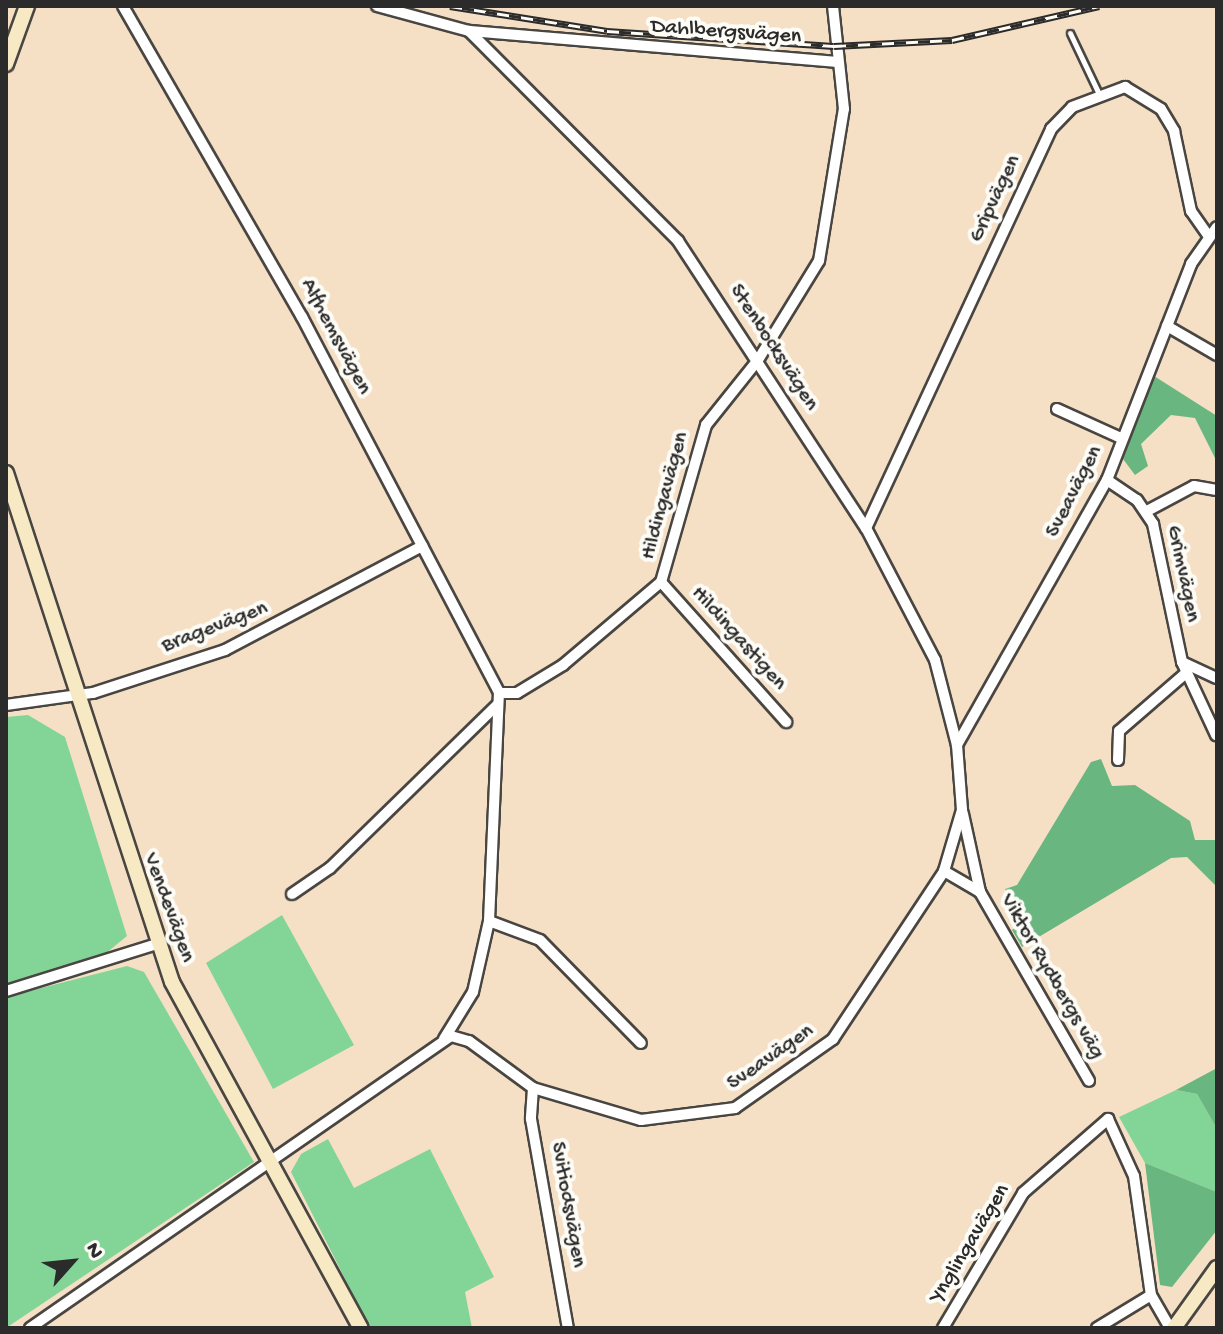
<!DOCTYPE html>
<html>
<head>
<meta charset="utf-8">
<style>
	body { margin:0 }
	#map { position:relative; width:1223px; height:1334px; overflow:hidden; background:#f5e0c6; font-family:"Gochi Hand",sans-serif }
	div>[style] { position:absolute }
	.green>* { inset:0; background:#83d597 }
	.forest>* { inset:0; background:#6ab680 }
	.roads { filter:drop-shadow(2px 0 #494642) drop-shadow(-2px 0 #494642) drop-shadow(0 2px #494642) drop-shadow(0 -2px #494642) }
	.lane>* { height:5px; margin:-2.5px; padding:0 2.5px; transform-origin:2.5px; border-radius:2.5px; background:#fff }
	.street>* { height:10px; margin:-5px; padding:0 5px; transform-origin:5px; border-radius:5px; background:#fff }
	.secondary>* { height:14px; margin:-7px; padding:0 7px; transform-origin:7px; border-radius:7px; background:#f6e9c3 }
	.rail>* { height:7px; margin-top:-3.5px; transform-origin:0; background:repeating-linear-gradient(90deg,#fdfcf7 0 12px,#2b2b2b 0 24px); box-sizing:border-box; border-block:2px solid #2b2b2b }
	span { translate:-50% -50%; white-space:nowrap; text-align:center; line-height:1.15; -webkit-text-stroke:8px #fdfcf7; paint-order:stroke }
	.street-label { font-size:22px; color:#2b2b2b }
	.frame { position:absolute; inset:0; border:8px solid #2b2b2b; pointer-events:none }
	.north { position:absolute; left:32px; top:1222px; width:80px; height:80px; -webkit-text-stroke:6px #fdfcf7; paint-order:stroke; rotate:63deg; font-size:22px; font-weight:700; line-height:32px; text-align:center; color:#2b2b2b }
	.north::after { content:''; display:block; margin:auto; width:28px; height:36px; background:#2b2b2b; clip-path:polygon(50% 0,100% 100%,50% 72%,0 100%) }
</style>
</head>
<body>
<div id="map">
	<div class="green">
		<i style="clip-path:polygon(28px 715px,65px 737px,127px 936px,105px 954px,6px 984px,6px 717px)"></i>
		<i style="clip-path:polygon(282px 915px,354px 1045px,273px 1089px,206px 963px)"></i>
		<i style="clip-path:polygon(127px 966px,144px 972px,254px 1162px,6px 1328px,6px 997px)"></i>
		<i style="clip-path:polygon(1176px 1090px,1197px 1094px,1217px 1129px,1217px 1192px,1145px 1163px,1119px 1117px)"></i>
		<i style="clip-path:polygon(328px 1139px,354px 1188px,430px 1149px,494px 1277px,465px 1292px,472px 1328px,370px 1328px,291px 1172px,301px 1154px)"></i>
	</div>
	<div class="forest">
		<i style="clip-path:polygon(1154px 376px,1217px 416px,1217px 462px,1195px 418px,1171px 415px,1141px 444px,1148px 466px,1135px 475px,1123px 459px)"></i>
		<i style="clip-path:polygon(1101px 759px,1112px 786px,1135px 785px,1190px 821px,1195px 840px,1217px 840px,1217px 887px,1187px 857px,1171px 858px,1022px 947px,1012px 930px,1021px 921px,1005px 889px,1017px 885px,1091px 762px)"></i>
		<i style="clip-path:polygon(1217px 1068px,1217px 1129px,1197px 1094px,1176px 1090px)"></i>
		<i style="clip-path:polygon(1145px 1163px,1217px 1192px,1217px 1230px,1172px 1287px,1160px 1285px)"></i>
	</div>
	<div class="roads">
		<div class="lane">
			<i style="left:1070px;top:33px;width:68px;rotate:64.6deg"></i>
		</div>
		<div class="street">
			<i style="left:123px;top:6px;width:359px;rotate:60.1deg"></i>
			<i style="left:302px;top:317px;width:424px;rotate:62.3deg"></i>
			<i style="left:377px;top:6px;width:95px;rotate:15.2deg"></i>
			<i style="left:469px;top:31px;width:368px;rotate:4.8deg"></i>
			<i style="left:469px;top:31px;width:296px;rotate:45.1deg"></i>
			<i style="left:678px;top:241px;width:343px;rotate:56.8deg"></i>
			<i style="left:866px;top:528px;width:149px;rotate:62.4deg"></i>
			<i style="left:935px;top:660px;width:88px;rotate:75.5deg"></i>
			<i style="left:1167px;top:326px;width:58px;rotate:30.1deg"></i>
			<i style="left:1057px;top:409px;width:72px;rotate:24.4deg"></i>
			<i style="left:1107px;top:480px;width:36px;rotate:34deg"></i>
			<i style="left:1137px;top:500px;width:29px;rotate:56deg"></i>
			<i style="left:1153px;top:524px;width:141px;rotate:78.1deg"></i>
			<i style="left:1182px;top:662px;width:81px;rotate:65deg"></i>
			<i style="left:1147px;top:511px;width:53px;rotate:-28deg"></i>
			<i style="left:1194px;top:486px;width:23px;rotate:10deg"></i>
			<i style="left:866px;top:528px;width:440px;rotate:-65.1deg"></i>
			<i style="left:1051px;top:129px;width:30px;rotate:-46deg"></i>
			<i style="left:1072px;top:107px;width:57px;rotate:-20.7deg"></i>
			<i style="left:1125px;top:87px;width:42px;rotate:31.4deg"></i>
			<i style="left:1161px;top:109px;width:26px;rotate:59deg"></i>
			<i style="left:1174px;top:131px;width:82px;rotate:78deg"></i>
			<i style="left:1191px;top:211px;width:29px;rotate:55deg"></i>
			<i style="left:661px;top:582px;width:188px;rotate:48.2deg"></i>
			<i style="left:1182px;top:662px;width:38px;rotate:25deg"></i>
			<i style="left:6px;top:705px;width:88px;rotate:-7.9deg"></i>
			<i style="left:93px;top:693px;width:139px;rotate:-18deg"></i>
			<i style="left:225px;top:650px;width:223px;rotate:-27.8deg"></i>
			<i style="left:1118px;top:760px;width:29px;rotate:-88deg"></i>
			<i style="left:1119px;top:731px;width:89px;rotate:-40.9deg"></i>
			<i style="left:963px;top:814px;width:80px;rotate:77.7deg"></i>
			<i style="left:980px;top:892px;width:218px;rotate:60deg"></i>
			<i style="left:944px;top:871px;width:42px;rotate:30.3deg"></i>
			<i style="left:292px;top:894px;width:46px;rotate:-34.4deg"></i>
			<i style="left:330px;top:868px;width:233px;rotate:-44.3deg"></i>
			<i style="left:489px;top:921px;width:54px;rotate:20.4deg"></i>
			<i style="left:540px;top:940px;width:144px;rotate:45.6deg"></i>
			<i style="left:6px;top:991px;width:158px;rotate:-17.3deg"></i>
			<i style="left:444px;top:1039px;width:55px;rotate:-58.3deg"></i>
			<i style="left:473px;top:992px;width:73px;rotate:-77.3deg"></i>
			<i style="left:489px;top:921px;width:228px;rotate:-87.5deg"></i>
			<i style="left:499px;top:693px;width:18px"></i>
			<i style="left:517px;top:693px;width:54px;rotate:-31.3deg"></i>
			<i style="left:563px;top:665px;width:128px;rotate:-40.3deg"></i>
			<i style="left:661px;top:582px;width:163px;rotate:-74deg"></i>
			<i style="left:706px;top:425px;width:83px;rotate:-51.3deg"></i>
			<i style="left:758px;top:360px;width:116px;rotate:-58.4deg"></i>
			<i style="left:819px;top:261px;width:154px;rotate:-80.7deg"></i>
			<i style="left:844px;top:109px;width:104px;rotate:-96.1deg"></i>
			<i style="left:533px;top:1088px;width:31px;rotate:94deg"></i>
			<i style="left:531px;top:1119px;width:212px;rotate:80deg"></i>
			<i style="left:30px;top:1328px;width:512px;rotate:-34.74deg"></i>
			<i style="left:451px;top:1036px;width:19px;rotate:16deg"></i>
			<i style="left:469px;top:1041px;width:79px;rotate:36.3deg"></i>
			<i style="left:533px;top:1088px;width:113px;rotate:16.5deg"></i>
			<i style="left:641px;top:1120px;width:95px;rotate:-7.3deg"></i>
			<i style="left:735px;top:1108px;width:120px;rotate:-35.1deg"></i>
			<i style="left:833px;top:1039px;width:201px;rotate:-56.5deg"></i>
			<i style="left:944px;top:871px;width:64px;rotate:-73.6deg"></i>
			<i style="left:962px;top:810px;width:65px;rotate:-94.4deg"></i>
			<i style="left:957px;top:745px;width:305px;rotate:-60.5deg"></i>
			<i style="left:1107px;top:480px;width:232px;rotate:-68.7deg"></i>
			<i style="left:1191px;top:264px;width:45px;rotate:-54.9deg"></i>
			<i style="left:943px;top:1328px;width:157px;rotate:-59.3deg"></i>
			<i style="left:1023px;top:1193px;width:113px;rotate:-41deg"></i>
			<i style="left:1108px;top:1119px;width:63px;rotate:65.5deg"></i>
			<i style="left:1134px;top:1176px;width:120px;rotate:81.9deg"></i>
			<i style="left:1151px;top:1295px;width:38px;rotate:60deg"></i>
			<i style="left:1097px;top:1328px;width:63px;rotate:-31.4deg"></i>
		</div>
		<div class="secondary">
			<i style="left:6px;top:64px;width:62px;rotate:-70.1deg"></i>
			<i style="left:6px;top:473px;width:535px;rotate:71.94deg"></i>
			<i style="left:172px;top:982px;width:394px;rotate:61.4deg"></i>
			<i style="left:1174px;top:1328px;width:74px;rotate:-54.4deg"></i>
		</div>
	</div>
	<div class="rail">
		<i style="left:450px;top:6px;width:159px;rotate:9deg"></i>
		<i style="left:607px;top:31px;width:227px;rotate:3.8deg"></i>
		<i style="left:834px;top:46px;width:118px;rotate:-2.9deg"></i>
		<i style="left:952px;top:40px;width:151px;rotate:-13deg"></i>
	</div>
	<div class="street-label">
		<span style="left:726px;top:33px;rotate:4deg">Dahlbergsvägen</span>
		<span style="left:996px;top:199px;rotate:-65deg">Gripvägen</span>
		<span style="left:335px;top:337px;rotate:62deg">Alfhemsvägen</span>
		<span style="left:773px;top:348px;rotate:57deg">Stenbocksvägen</span>
		<span style="left:1075px;top:492px;rotate:-63deg">Sveavägen</span>
		<span style="left:666px;top:496px;rotate:-75deg">Hildingavägen</span>
		<span style="left:1182px;top:574px;rotate:78deg">Grimvägen</span>
		<span style="left:215px;top:628px;rotate:-21deg">Bragevägen</span>
		<span style="left:738px;top:639px;rotate:48deg">Hildingastigen</span>
		<span style="left:168px;top:908px;rotate:70deg">Vendevägen</span>
		<span style="left:1051px;top:977px;rotate:60deg">Viktor Rydbergs väg</span>
		<span style="left:771px;top:1058px;rotate:-35deg">Sveavägen</span>
		<span style="left:567px;top:1205px;rotate:80deg">Svitiodsvägen</span>
		<span style="left:971px;top:1244px;rotate:-59deg">Ynglingavägen</span>
	</div>
	<div class="frame"></div>
	<div class="north">N</div>
</div>
</body>
</html>
